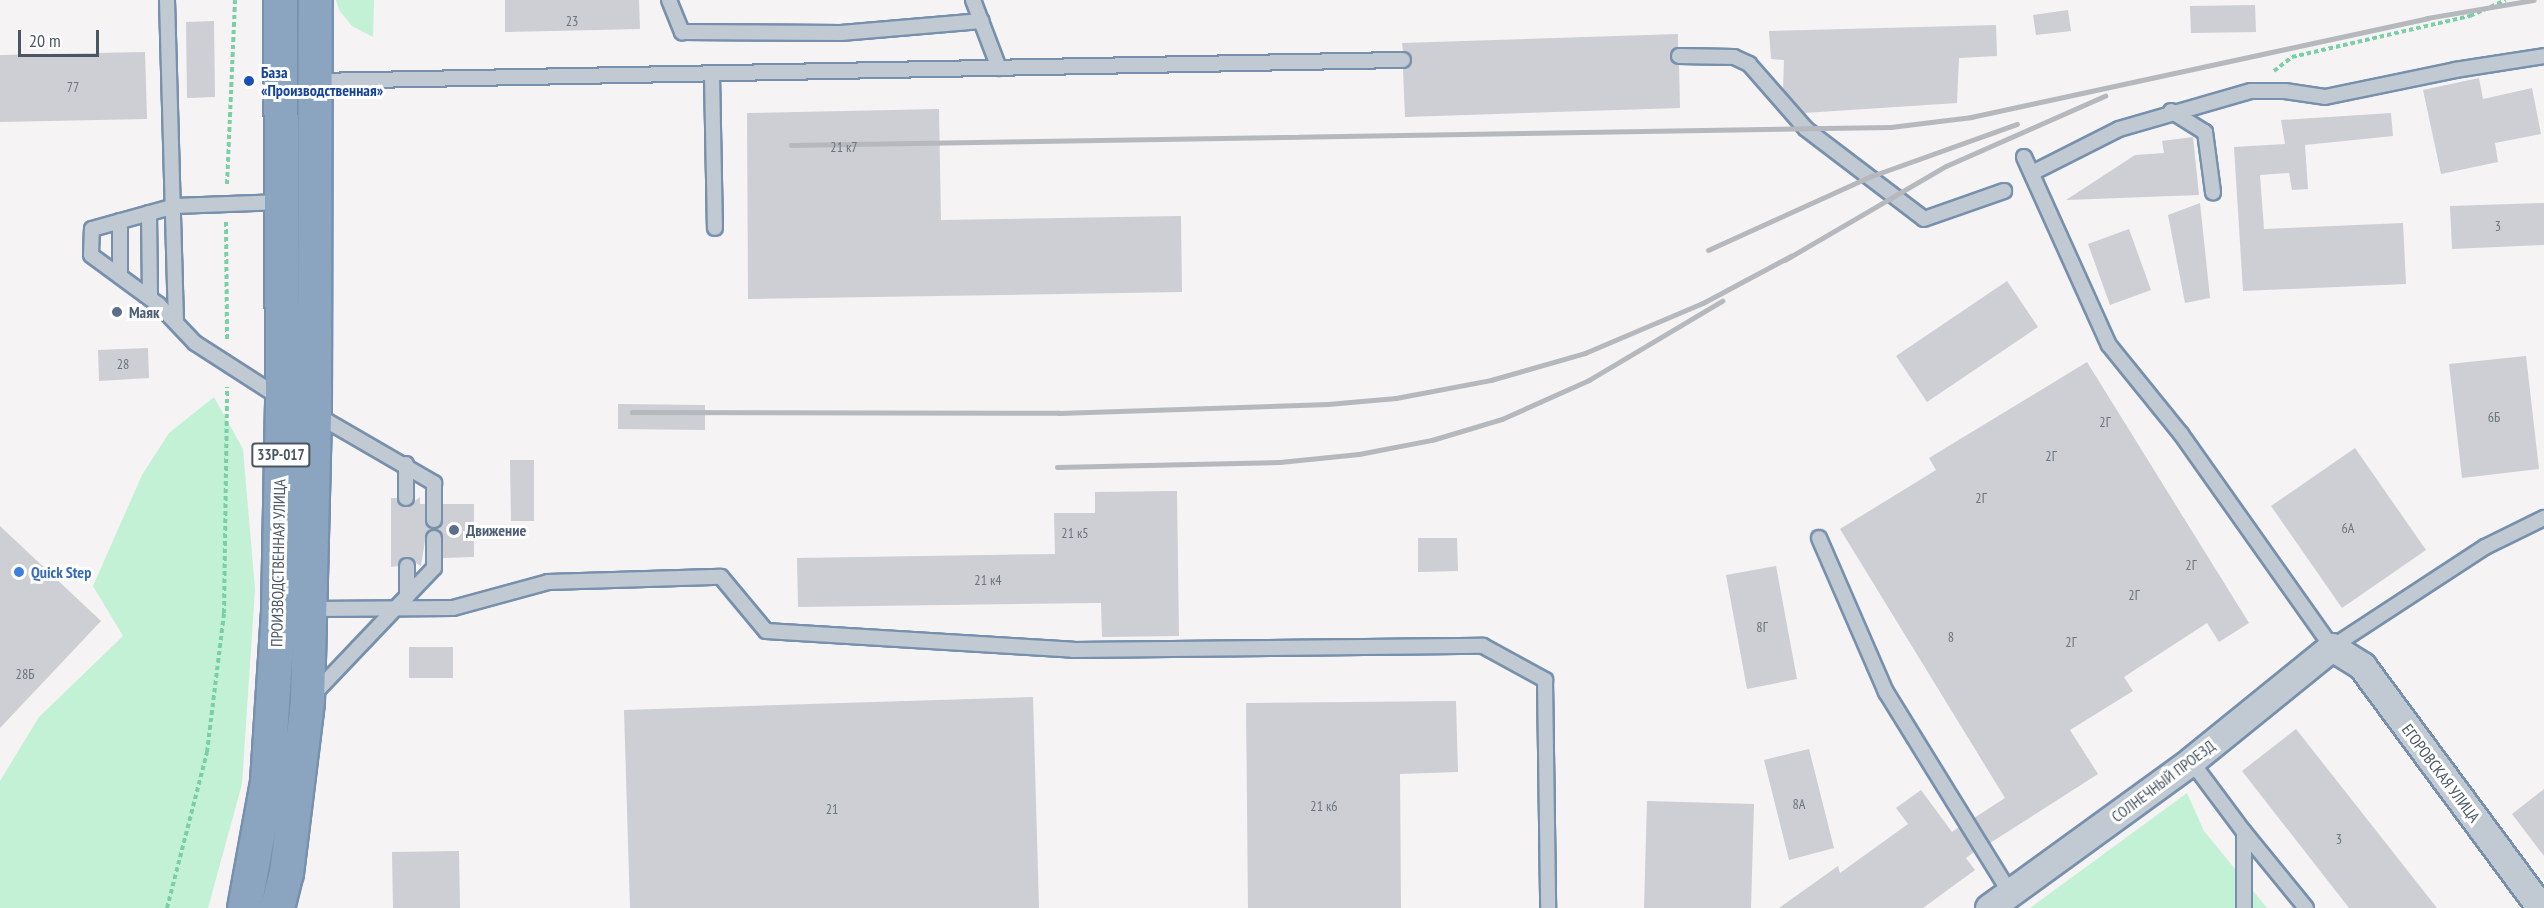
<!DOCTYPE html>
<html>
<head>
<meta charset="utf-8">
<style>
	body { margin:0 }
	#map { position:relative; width:2544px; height:908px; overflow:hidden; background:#f5f3f3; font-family:"PT Sans Narrow",sans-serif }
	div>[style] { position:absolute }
	.green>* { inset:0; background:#c3f1d5 }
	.building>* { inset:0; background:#cdcfd5 }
	.path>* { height:4px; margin-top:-2px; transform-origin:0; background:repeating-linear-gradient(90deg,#7ad0a6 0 4.5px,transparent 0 7.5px) }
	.roads { filter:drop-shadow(2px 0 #7690ad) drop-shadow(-2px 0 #7690ad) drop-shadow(0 2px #7690ad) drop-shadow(0 -2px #7690ad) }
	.lane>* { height:14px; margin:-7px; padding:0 7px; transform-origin:7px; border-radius:7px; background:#c1cad2 }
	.street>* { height:27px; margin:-13.5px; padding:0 13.5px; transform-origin:13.5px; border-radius:13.5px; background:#c1cad2 }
	.highway>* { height:33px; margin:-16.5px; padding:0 16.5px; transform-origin:16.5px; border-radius:16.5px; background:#8ba5c1 }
	.rail>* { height:4.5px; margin:-2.25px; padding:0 2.25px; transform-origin:2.25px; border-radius:2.25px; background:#b5b8bd }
	.dots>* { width:16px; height:16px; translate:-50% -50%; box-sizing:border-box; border:3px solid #fff; border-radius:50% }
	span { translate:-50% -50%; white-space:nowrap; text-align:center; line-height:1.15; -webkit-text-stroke:6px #fff; paint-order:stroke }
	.number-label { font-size:14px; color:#6b747e }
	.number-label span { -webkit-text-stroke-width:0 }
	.shield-label span { padding:2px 4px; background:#fff; border:2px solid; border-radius:4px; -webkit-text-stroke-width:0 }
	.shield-label { font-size:15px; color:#4a5661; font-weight:700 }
	.transit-label { font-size:16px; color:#164399; font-weight:700 }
	.left { translate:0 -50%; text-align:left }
	.service-label { font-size:16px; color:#4e5e75; font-weight:700 }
	.street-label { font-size:16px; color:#4a5661 }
	.shop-label { font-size:16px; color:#366cbe; font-weight:700 }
	.scale { position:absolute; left:18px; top:30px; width:81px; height:27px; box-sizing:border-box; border:3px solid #4a5661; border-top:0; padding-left:8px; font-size:18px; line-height:21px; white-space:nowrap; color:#4a5661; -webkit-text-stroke:4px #fff; paint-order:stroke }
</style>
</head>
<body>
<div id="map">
	<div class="green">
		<i style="clip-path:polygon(336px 0,374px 0,373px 37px,352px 26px,339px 10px)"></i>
		<i style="clip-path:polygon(214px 397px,243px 449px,255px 589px,242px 784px,208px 908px,0 908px,0 781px,39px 717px,123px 636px,93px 586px,142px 475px,169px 433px)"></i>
		<i style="clip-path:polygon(2187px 793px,2204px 831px,2267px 908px,2030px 908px)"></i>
	</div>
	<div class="building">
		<i style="clip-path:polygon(505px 0,639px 0,640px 29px,505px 32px)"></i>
		<i style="clip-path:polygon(2255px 5px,2256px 32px,2191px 33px,2190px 6px)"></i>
		<i style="clip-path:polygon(2068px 10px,2071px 31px,2036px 35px,2033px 15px)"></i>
		<i style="clip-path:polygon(214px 21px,215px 97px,187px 98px,186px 22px)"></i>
		<i style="clip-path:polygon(1996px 25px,1997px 56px,1959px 58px,1957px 103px,1804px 113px,1783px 90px,1784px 60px,1771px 59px,1769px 31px)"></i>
		<i style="clip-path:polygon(1678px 34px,1678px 47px,1670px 56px,1679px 65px,1680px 108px,1405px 117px,1403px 69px,1412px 59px,1403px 51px,1402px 43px)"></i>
		<i style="clip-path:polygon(145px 52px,147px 119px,0 122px,0 55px)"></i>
		<i style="clip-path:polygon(2479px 78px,2483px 99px,2532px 88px,2541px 134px,2495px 143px,2498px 162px,2441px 174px,2423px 90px)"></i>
		<i style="clip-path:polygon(939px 109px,941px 220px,1181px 216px,1182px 292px,748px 299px,747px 113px)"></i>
		<i style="clip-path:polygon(2391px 113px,2393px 136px,2305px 145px,2308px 189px,2292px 190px,2289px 173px,2260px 175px,2264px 229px,2403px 223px,2406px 284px,2243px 291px,2234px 147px,2285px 144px,2281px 120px)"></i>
		<i style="clip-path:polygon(2193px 137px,2199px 195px,2066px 200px,2135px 155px,2164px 153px,2162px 141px)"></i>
		<i style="clip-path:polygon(2200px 203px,2210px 298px,2185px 303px,2168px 215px)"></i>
		<i style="clip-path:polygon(2544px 203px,2544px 245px,2452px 249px,2450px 206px)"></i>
		<i style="clip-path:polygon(2129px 229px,2151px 290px,2110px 305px,2088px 244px)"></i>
		<i style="clip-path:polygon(2007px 281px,2038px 327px,1927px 402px,1896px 356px)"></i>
		<i style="clip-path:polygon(148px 348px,149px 378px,99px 381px,98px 350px)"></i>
		<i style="clip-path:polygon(2526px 356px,2539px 469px,2462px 478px,2449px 364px)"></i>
		<i style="clip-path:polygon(2087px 362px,2249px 623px,2219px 642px,2207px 623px,2124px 677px,2133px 691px,2070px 730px,2098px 774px,1990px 843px,1974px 818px,2005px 798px,1840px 529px,1936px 470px,1929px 458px)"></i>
		<i style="clip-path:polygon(618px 404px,705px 405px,705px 430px,618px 429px)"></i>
		<i style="clip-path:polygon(2355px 448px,2426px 550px,2342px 608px,2271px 506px)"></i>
		<i style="clip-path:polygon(510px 460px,534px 460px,534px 521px,511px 521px)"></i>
		<i style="clip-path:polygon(1177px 491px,1179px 636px,1102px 637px,1101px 603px,798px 607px,797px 558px,1055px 554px,1054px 513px,1095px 513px,1095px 492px)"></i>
		<i style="clip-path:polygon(420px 497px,420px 504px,425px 504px,426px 524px,433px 529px,442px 524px,443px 504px,474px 504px,474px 557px,443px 558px,442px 534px,433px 529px,426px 534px,421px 566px,406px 557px,398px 566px,391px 567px,391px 498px,397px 498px,407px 507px)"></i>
		<i style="clip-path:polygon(0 526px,101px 621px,0 728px)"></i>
		<i style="clip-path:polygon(1418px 538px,1457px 538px,1458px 571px,1418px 572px)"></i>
		<i style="clip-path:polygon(1776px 566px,1797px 679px,1747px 689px,1726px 575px)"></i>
		<i style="clip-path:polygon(409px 647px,453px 647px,453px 678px,409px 678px)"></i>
		<i style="clip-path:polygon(1033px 697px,1039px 908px,630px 908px,624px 710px)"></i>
		<i style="clip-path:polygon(1456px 701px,1458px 772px,1400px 774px,1401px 908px,1248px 908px,1246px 703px)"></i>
		<i style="clip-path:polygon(2296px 729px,2437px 908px,2349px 908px,2242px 771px)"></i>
		<i style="clip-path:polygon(1809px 749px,1834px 848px,1789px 860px,1764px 760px)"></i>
		<i style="clip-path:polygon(2544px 789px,2544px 856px,2512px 814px)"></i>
		<i style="clip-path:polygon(1921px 790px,1952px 832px,1959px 827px,1974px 852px,1966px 858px,1975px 870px,1923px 908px,1779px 908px,1838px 866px,1840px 873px,1908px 824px,1896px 808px)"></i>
		<i style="clip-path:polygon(1647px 801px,1754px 804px,1751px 908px,1644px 908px)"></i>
		<i style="clip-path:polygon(459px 851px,460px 908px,393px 908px,392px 852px)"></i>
	</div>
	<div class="path">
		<i style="left:2274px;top:71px;width:23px;rotate:-38deg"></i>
		<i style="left:2292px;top:57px;width:183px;rotate:-13deg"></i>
		<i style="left:2470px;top:16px;width:39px;rotate:-24deg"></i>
		<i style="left:227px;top:184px;width:184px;rotate:-87.5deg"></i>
		<i style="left:226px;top:222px;width:118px;rotate:89.5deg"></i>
		<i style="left:167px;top:908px;width:161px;rotate:-75.6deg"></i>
		<i style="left:207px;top:752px;width:140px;rotate:-83deg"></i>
		<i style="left:224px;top:613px;width:226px;rotate:-89.2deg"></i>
	</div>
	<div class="roads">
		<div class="lane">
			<i style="left:167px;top:0;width:322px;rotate:88.4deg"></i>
			<i style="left:669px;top:0;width:35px;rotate:68deg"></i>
			<i style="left:682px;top:32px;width:159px;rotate:0.4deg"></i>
			<i style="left:841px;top:33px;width:141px;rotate:-4.9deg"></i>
			<i style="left:973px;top:0;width:73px;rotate:69.1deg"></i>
			<i style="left:1679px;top:56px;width:55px;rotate:1deg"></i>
			<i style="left:1734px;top:57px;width:17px;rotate:25deg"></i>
			<i style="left:1749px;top:64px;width:86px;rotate:48.8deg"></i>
			<i style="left:1806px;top:129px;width:148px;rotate:37.3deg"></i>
			<i style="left:1924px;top:219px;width:85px;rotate:-19.3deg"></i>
			<i style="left:712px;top:75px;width:153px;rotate:88.9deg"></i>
			<i style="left:316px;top:81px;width:1087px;rotate:-1.11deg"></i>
			<i style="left:2171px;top:111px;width:40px;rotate:32deg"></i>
			<i style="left:2205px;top:132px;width:61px;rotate:82.4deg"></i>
			<i style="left:2024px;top:157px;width:206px;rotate:65.7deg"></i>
			<i style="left:2109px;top:345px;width:114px;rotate:51deg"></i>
			<i style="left:2181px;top:434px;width:261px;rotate:54.7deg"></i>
			<i style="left:2332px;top:647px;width:183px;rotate:-33.2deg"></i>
			<i style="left:2485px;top:547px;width:66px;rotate:-26.2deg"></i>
			<i style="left:2032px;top:173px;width:97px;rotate:-26.8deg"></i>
			<i style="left:2119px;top:129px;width:137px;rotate:-16.1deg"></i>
			<i style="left:2251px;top:91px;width:34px"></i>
			<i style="left:2285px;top:91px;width:40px;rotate:8.5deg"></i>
			<i style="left:2325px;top:97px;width:133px;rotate:-11.7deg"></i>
			<i style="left:2455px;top:70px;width:90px;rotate:-8.9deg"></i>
			<i style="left:149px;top:213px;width:85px;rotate:89.3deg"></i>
			<i style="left:120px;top:221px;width:55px;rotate:90deg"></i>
			<i style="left:279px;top:397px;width:100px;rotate:-147.3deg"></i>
			<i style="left:195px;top:343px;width:52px;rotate:-133.5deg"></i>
			<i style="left:159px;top:305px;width:84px;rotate:-143.7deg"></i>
			<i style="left:91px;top:255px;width:26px;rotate:-88deg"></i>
			<i style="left:92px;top:229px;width:86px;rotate:-15.5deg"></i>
			<i style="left:175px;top:206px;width:107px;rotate:-2.1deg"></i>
			<i style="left:315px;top:414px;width:138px;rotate:30.1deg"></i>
			<i style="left:434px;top:483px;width:37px;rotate:90deg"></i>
			<i style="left:406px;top:464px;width:34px;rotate:90deg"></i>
			<i style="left:1819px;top:538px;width:168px;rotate:66.5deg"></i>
			<i style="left:1886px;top:692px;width:236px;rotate:58.3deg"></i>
			<i style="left:407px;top:566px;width:30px;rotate:90deg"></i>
			<i style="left:310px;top:609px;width:143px;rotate:-0.4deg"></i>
			<i style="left:453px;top:608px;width:98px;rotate:-15.3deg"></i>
			<i style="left:548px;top:582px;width:173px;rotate:-1.7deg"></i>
			<i style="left:721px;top:577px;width:70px;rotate:50.2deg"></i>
			<i style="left:766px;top:631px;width:308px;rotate:3.5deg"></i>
			<i style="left:1073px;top:650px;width:410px;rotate:-0.6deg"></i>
			<i style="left:1483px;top:646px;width:71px;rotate:28.7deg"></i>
			<i style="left:1545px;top:680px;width:228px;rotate:89.2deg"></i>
			<i style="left:313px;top:695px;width:175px;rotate:-46.4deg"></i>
			<i style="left:434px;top:568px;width:30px;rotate:-90deg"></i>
			<i style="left:2191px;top:761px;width:89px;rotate:53.3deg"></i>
			<i style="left:2244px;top:832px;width:76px;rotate:90deg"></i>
			<i style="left:2244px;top:832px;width:98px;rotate:50.8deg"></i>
		</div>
		<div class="street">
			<i style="left:1989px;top:908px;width:250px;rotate:-36deg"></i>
			<i style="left:2191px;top:761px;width:181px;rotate:-39deg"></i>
			<i style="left:2332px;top:647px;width:36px;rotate:32deg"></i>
			<i style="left:2362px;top:666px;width:301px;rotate:53.5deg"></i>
		</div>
		<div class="highway">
			<i style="left:244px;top:908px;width:129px;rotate:-79.7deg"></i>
			<i style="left:267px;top:781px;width:171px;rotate:-86.3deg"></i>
			<i style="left:278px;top:610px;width:211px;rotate:-88.9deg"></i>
			<i style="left:282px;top:399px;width:399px;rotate:-90.3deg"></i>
			<i style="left:277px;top:908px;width:36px;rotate:-76deg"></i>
			<i style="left:286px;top:873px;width:173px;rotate:-83deg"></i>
			<i style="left:307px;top:701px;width:287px;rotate:-88.6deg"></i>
			<i style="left:314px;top:414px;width:414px;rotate:-89.9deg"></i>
		</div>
	</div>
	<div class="rail">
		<i style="left:791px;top:145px;width:1100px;rotate:-0.94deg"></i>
		<i style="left:1891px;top:127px;width:81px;rotate:-7.1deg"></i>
		<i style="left:1971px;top:117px;width:467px;rotate:-12.2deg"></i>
		<i style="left:2427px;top:18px;width:108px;rotate:-9.6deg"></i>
		<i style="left:1708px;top:250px;width:177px;rotate:-24.4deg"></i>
		<i style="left:1869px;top:177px;width:157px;rotate:-19.7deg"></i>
		<i style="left:1785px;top:260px;width:186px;rotate:-30.3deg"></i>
		<i style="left:1946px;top:166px;width:174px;rotate:-23.8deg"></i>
		<i style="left:632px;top:412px;width:427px;rotate:0.1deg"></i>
		<i style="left:1059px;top:413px;width:269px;rotate:-1.9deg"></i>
		<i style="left:1328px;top:404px;width:68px;rotate:-5deg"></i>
		<i style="left:1396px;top:398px;width:97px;rotate:-10.7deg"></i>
		<i style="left:1491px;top:380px;width:98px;rotate:-16deg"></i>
		<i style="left:1585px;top:353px;width:128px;rotate:-23deg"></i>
		<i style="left:1703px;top:303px;width:100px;rotate:-28.1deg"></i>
		<i style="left:1057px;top:467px;width:223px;rotate:-1.3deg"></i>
		<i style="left:1280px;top:462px;width:79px;rotate:-5.8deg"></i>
		<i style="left:1359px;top:454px;width:74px;rotate:-10.9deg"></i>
		<i style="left:1432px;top:440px;width:73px;rotate:-16.7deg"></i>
		<i style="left:1502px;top:419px;width:95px;rotate:-24.1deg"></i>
		<i style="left:1589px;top:380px;width:155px;rotate:-30.7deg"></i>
	</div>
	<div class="dots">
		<i style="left:249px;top:81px;background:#1a4fb4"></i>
		<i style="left:117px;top:312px;background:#5c6f8a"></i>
		<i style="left:454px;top:530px;background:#5c6f8a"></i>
		<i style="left:19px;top:572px;background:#3f7fe0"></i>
	</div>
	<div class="number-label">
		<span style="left:572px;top:21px">23</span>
		<span style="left:73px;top:87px">77</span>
		<span style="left:844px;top:147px">21 к7</span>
		<span style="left:2498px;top:226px">3</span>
		<span style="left:123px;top:364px">28</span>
		<span style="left:2494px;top:417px">6Б</span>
		<span style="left:2105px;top:422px">2Г</span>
		<span style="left:2051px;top:456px">2Г</span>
		<span style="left:1981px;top:498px">2Г</span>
		<span style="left:2348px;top:528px">6А</span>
		<span style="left:1075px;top:533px">21 к5</span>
		<span style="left:2191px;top:565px">2Г</span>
		<span style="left:988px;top:580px">21 к4</span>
		<span style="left:2134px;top:595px">2Г</span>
		<span style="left:1762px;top:627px">8Г</span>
		<span style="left:1951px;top:637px">8</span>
		<span style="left:2071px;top:642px">2Г</span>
		<span style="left:25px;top:674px">28Б</span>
		<span style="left:1799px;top:804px">8А</span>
		<span style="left:1324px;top:806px">21 к6</span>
		<span style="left:832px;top:809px">21</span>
		<span style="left:2339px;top:839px">3</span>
	</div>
	<div class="shield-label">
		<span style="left:281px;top:455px">33Р-017</span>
	</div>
	<div class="transit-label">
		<span class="left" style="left:261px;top:81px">База<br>«Производственная»</span>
	</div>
	<div class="service-label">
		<span class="left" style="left:129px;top:312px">Маяк</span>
		<span class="left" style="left:466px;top:530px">Движение</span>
	</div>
	<div class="street-label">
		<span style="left:278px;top:563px;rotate:-89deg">ПРОИЗВОДСТВЕННАЯ УЛИЦА</span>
		<span style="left:2441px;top:773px;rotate:53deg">ЕГОРОВСКАЯ УЛИЦА</span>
		<span style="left:2163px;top:781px;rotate:-37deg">СОЛНЕЧНЫЙ ПРОЕЗД</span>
	</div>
	<div class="shop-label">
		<span class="left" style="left:31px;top:572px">Quick Step</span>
	</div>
	<div class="scale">20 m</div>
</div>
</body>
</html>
